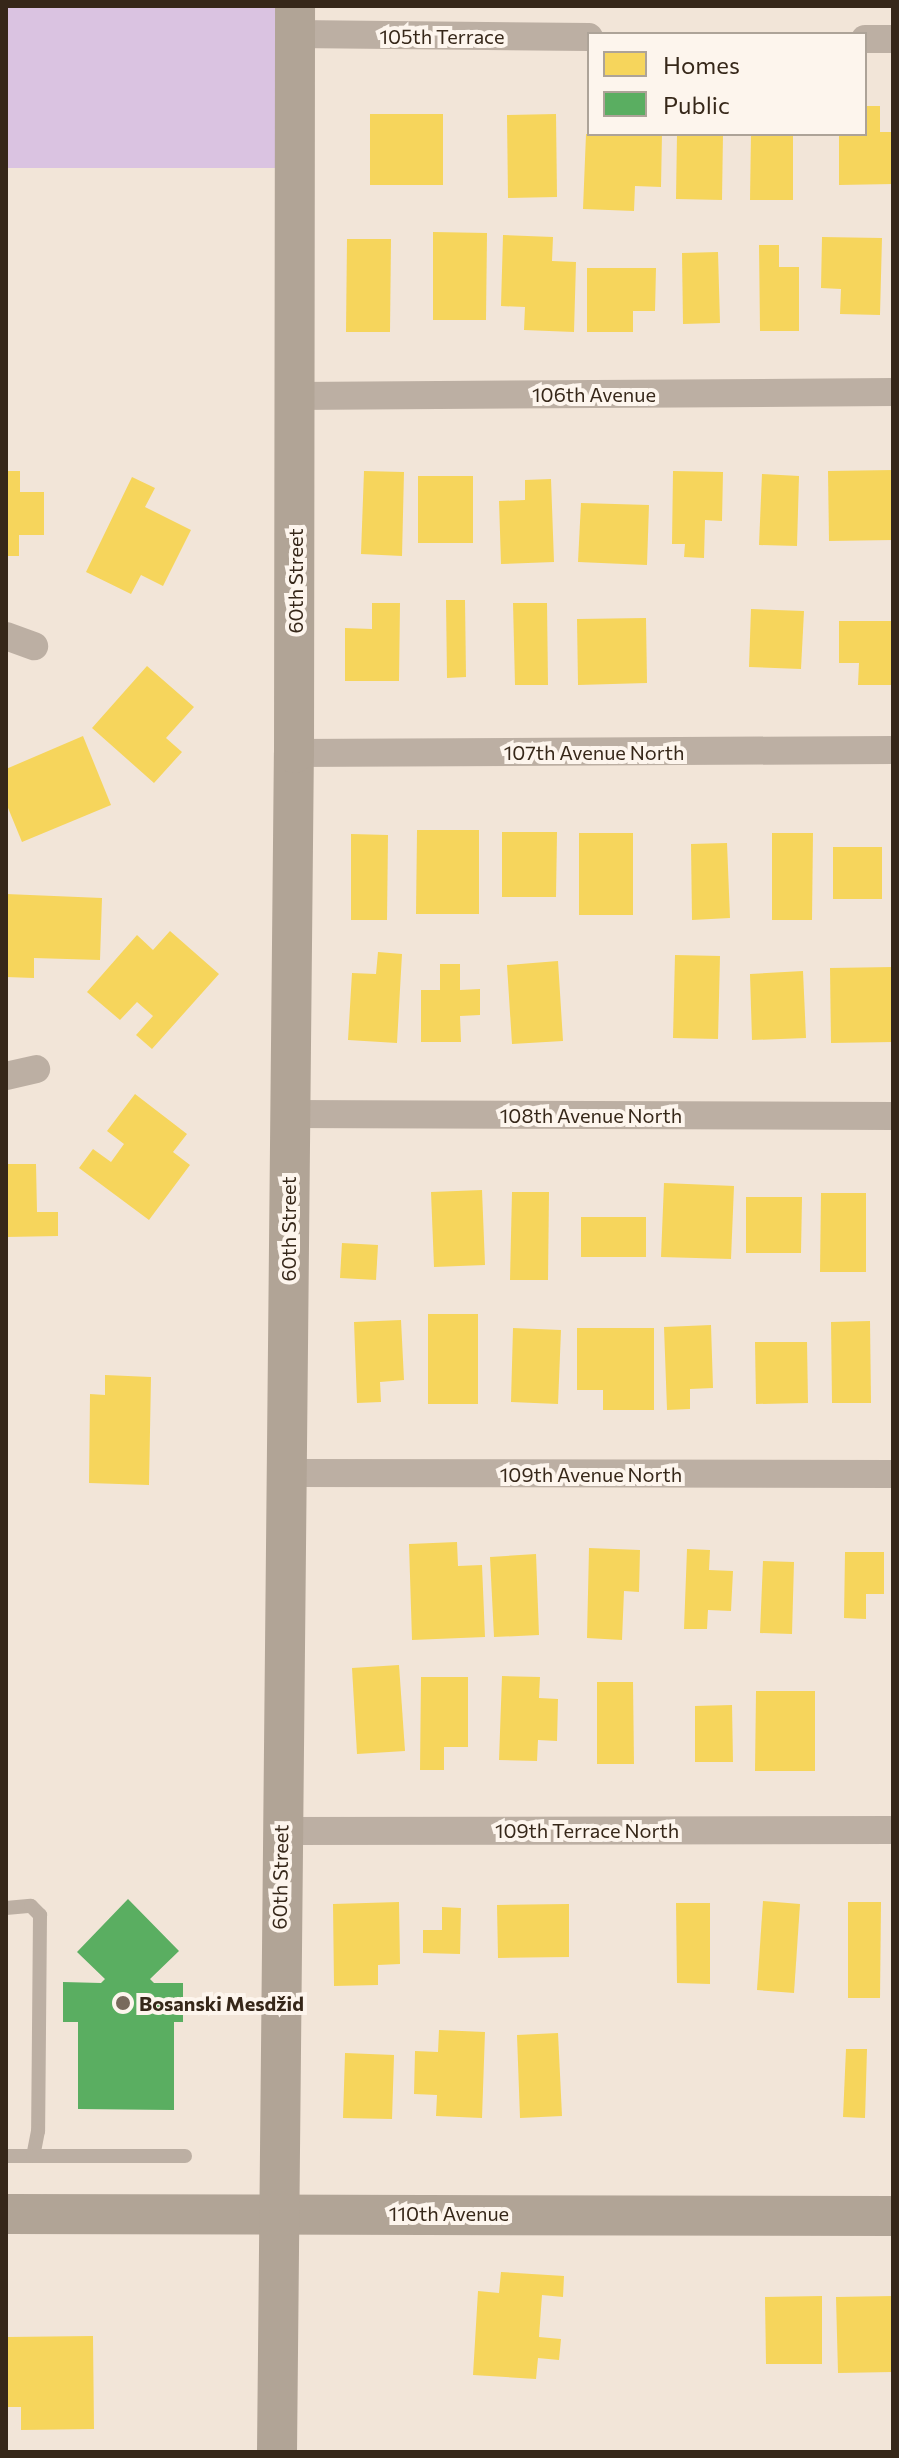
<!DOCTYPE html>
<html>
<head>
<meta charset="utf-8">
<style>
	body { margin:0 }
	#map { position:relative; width:899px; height:2458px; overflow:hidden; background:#f2e5d8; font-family:Commissioner,sans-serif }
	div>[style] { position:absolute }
	.green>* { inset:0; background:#dac3e1 }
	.homes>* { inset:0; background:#f6d55c }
	.public>* { inset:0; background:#5aae61 }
	.lane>* { height:14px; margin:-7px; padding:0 7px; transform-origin:7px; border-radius:7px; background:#bcafa3 }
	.street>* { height:28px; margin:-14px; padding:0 14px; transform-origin:14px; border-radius:14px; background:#bcafa3 }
	.secondary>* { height:40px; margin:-20px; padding:0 20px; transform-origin:20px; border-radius:20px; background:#b1a496 }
	.dots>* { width:22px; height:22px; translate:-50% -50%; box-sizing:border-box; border:4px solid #fdf5ed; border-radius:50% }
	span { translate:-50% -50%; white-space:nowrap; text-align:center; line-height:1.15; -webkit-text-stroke:8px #fdf5ed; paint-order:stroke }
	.street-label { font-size:20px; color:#362719 }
	.poi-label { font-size:20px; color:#362719; font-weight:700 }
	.left { translate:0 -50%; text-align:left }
	.frame { position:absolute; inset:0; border:8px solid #362719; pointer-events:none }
	.legend { position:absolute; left:587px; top:32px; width:280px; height:104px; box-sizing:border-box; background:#fdf5ed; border:2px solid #ada398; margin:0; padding:10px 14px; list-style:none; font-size:24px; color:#362719 }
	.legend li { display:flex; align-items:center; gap:16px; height:40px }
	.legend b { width:40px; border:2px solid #ada398 }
</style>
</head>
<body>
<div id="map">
	<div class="green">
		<i style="clip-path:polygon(6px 6px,279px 6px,280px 168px,6px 168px)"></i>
	</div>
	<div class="homes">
		<i style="clip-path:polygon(865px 106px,880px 106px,880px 132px,893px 132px,893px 184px,839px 185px,839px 134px,865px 134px)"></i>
		<i style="clip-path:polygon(370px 114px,443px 114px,443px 185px,370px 185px)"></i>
		<i style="clip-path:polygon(556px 114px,557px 197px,508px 198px,507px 115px)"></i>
		<i style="clip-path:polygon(586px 134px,662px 134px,661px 187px,635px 186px,634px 211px,583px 209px)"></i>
		<i style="clip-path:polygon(677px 134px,723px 134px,722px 200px,676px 199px)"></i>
		<i style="clip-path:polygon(751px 134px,793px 134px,793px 200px,750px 200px)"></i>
		<i style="clip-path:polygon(433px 232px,487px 233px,486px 320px,433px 320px)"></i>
		<i style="clip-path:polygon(503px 235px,553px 237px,552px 261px,576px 262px,574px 332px,524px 330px,525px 307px,501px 306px)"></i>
		<i style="clip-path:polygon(822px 237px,882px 238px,880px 315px,840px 314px,841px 289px,821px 288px)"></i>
		<i style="clip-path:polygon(347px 239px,391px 239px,390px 332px,346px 332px)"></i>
		<i style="clip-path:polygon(759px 245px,779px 245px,779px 267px,799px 267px,799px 331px,760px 331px)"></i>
		<i style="clip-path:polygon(718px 252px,720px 323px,683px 324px,682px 253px)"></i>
		<i style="clip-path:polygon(587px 268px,656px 268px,655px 311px,633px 311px,633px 332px,587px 332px)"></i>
		<i style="clip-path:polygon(893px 470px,893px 540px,829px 541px,828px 471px)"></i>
		<i style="clip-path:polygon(6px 471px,20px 471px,20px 492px,44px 492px,44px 535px,19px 535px,19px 556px,6px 556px)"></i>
		<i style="clip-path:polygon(364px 471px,404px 472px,402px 556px,361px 554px)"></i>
		<i style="clip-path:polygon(673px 471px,723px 472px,722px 521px,705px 520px,704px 558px,684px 557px,685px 544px,672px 544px)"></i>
		<i style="clip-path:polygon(762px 474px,799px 476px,797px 546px,759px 545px)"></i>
		<i style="clip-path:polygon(418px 476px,473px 476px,473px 543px,418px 543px)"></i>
		<i style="clip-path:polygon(132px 477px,155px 488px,145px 507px,191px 530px,163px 586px,141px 575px,131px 594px,86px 572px)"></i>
		<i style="clip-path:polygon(551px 479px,554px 562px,501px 564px,499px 501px,525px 500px,525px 480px)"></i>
		<i style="clip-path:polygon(581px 503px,649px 505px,647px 565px,578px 562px)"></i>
		<i style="clip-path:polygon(446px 600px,465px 600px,466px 677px,447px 678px)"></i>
		<i style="clip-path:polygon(372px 603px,400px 603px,399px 681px,345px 681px,345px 628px,372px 629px)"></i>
		<i style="clip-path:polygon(513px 603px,547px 603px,548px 685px,515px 685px)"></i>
		<i style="clip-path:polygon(751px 609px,804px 611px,801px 669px,749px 667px)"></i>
		<i style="clip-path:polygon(646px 618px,647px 683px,578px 685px,577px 619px)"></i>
		<i style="clip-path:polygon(839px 621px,893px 621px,893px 685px,858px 685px,859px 663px,839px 663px)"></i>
		<i style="clip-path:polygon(147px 666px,194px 707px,166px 738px,182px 752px,154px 783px,92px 728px)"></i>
		<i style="clip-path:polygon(83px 736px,111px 805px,22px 842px,6px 803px,6px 769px)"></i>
		<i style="clip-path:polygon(417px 830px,479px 830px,479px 914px,416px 914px)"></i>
		<i style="clip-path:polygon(502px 832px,557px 832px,556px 897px,502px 897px)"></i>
		<i style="clip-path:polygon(579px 833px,633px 833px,633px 915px,579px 915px)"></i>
		<i style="clip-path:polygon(772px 833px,813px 833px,812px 920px,772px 920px)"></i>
		<i style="clip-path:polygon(351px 834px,388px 835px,387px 920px,351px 920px)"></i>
		<i style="clip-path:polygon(727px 843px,730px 918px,692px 920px,691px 844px)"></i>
		<i style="clip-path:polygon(833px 847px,882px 847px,882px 899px,833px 899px)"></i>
		<i style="clip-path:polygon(6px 894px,102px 898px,100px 960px,34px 958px,34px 978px,6px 977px)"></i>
		<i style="clip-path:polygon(170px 931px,219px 974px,152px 1049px,136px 1035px,153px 1016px,137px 1002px,120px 1020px,87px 992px,137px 935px,153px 950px)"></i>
		<i style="clip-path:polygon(378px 952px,402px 954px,397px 1043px,348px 1040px,352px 973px,376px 974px)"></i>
		<i style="clip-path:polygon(675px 955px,720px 956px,718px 1039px,673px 1038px)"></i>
		<i style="clip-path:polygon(558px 961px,563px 1041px,512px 1044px,507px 965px)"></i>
		<i style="clip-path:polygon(440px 964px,460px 964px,460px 990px,480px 989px,480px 1015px,460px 1016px,461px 1042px,421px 1042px,421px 990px,440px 990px)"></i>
		<i style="clip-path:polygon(893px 967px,893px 1042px,831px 1043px,830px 968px)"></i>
		<i style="clip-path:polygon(803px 971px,806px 1038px,752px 1040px,750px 974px)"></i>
		<i style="clip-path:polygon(135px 1094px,187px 1134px,173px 1152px,190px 1165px,149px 1220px,79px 1168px,93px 1149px,111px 1162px,124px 1144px,107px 1131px)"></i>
		<i style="clip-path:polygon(6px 1164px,36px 1164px,37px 1212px,58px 1212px,58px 1236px,6px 1237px)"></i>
		<i style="clip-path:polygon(664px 1183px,734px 1186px,731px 1259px,661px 1257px)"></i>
		<i style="clip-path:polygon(482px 1190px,485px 1265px,434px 1267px,431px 1192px)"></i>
		<i style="clip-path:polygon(512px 1192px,549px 1192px,548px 1280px,510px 1280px)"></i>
		<i style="clip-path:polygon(821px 1193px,866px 1193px,866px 1272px,820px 1272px)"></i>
		<i style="clip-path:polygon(746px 1197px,802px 1197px,801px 1253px,746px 1253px)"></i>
		<i style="clip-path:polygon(581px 1217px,646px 1217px,646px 1257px,581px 1257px)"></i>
		<i style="clip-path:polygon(342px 1243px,378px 1245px,376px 1280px,340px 1278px)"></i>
		<i style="clip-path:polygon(428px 1314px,478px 1314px,478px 1404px,428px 1404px)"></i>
		<i style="clip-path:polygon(401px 1320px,404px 1380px,380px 1382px,381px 1402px,357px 1403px,354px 1322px)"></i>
		<i style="clip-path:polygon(870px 1321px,871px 1403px,832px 1403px,831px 1322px)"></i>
		<i style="clip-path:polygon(711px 1325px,713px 1388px,690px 1389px,690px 1409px,667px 1410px,664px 1327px)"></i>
		<i style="clip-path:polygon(513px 1328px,561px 1330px,558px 1404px,511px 1402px)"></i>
		<i style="clip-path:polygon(577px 1328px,654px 1328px,654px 1410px,603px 1410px,603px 1390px,577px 1390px)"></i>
		<i style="clip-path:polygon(755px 1342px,807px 1342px,808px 1403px,756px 1404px)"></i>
		<i style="clip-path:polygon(105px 1375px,151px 1377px,149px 1485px,89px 1483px,90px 1394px,105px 1395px)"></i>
		<i style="clip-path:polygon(457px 1542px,458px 1566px,482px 1565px,485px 1637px,412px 1640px,409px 1544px)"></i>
		<i style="clip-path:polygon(589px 1548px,640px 1550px,639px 1592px,624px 1591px,622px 1640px,587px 1638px)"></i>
		<i style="clip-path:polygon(687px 1549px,710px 1550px,709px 1570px,733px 1571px,731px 1611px,708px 1610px,707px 1629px,684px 1629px)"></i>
		<i style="clip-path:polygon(845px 1552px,884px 1552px,884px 1594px,866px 1594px,866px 1619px,844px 1618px)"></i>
		<i style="clip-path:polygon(536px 1554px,539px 1635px,494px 1637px,490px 1557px)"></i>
		<i style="clip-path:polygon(763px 1561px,794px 1562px,792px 1634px,760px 1633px)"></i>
		<i style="clip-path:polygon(399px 1665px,405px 1751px,357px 1754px,352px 1668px)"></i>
		<i style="clip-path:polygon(502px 1676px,540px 1677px,539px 1698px,558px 1699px,557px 1741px,538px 1740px,537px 1761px,499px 1760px)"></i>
		<i style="clip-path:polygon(421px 1677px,468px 1677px,468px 1747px,444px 1747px,444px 1770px,420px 1770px)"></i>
		<i style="clip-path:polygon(597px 1682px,633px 1682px,634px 1764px,597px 1764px)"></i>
		<i style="clip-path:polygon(756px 1691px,815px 1691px,815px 1771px,755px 1771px)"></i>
		<i style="clip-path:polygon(732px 1705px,733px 1762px,695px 1762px,695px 1706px)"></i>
		<i style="clip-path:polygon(763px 1901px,800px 1904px,794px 1993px,757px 1990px)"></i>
		<i style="clip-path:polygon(399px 1902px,400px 1964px,378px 1965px,378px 1985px,334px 1986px,333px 1904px)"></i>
		<i style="clip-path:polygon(848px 1902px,881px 1902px,880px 1998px,848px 1998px)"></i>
		<i style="clip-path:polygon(676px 1903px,710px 1903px,710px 1984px,677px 1983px)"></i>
		<i style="clip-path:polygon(569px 1904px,569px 1957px,498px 1958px,497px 1905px)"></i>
		<i style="clip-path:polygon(442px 1907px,461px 1908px,460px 1954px,423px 1953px,423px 1930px,442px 1930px)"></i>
		<i style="clip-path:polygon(439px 2030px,485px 2032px,482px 2118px,436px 2116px,437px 2095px,414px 2094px,415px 2051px,438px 2052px)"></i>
		<i style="clip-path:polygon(558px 2033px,562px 2116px,520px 2118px,517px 2035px)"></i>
		<i style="clip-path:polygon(846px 2049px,867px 2049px,865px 2118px,843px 2117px)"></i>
		<i style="clip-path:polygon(345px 2053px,394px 2055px,392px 2119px,343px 2118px)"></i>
		<i style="clip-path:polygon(501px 2272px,564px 2276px,563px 2297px,542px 2295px,539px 2337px,561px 2339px,559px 2360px,538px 2358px,536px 2379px,473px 2375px,478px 2291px,499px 2293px)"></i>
		<i style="clip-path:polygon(822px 2296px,822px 2364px,766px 2364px,765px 2297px)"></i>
		<i style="clip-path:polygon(893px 2296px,893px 2372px,838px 2373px,836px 2297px)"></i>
		<i style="clip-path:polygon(93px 2336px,94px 2429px,21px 2430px,21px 2407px,6px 2407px,6px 2337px)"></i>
	</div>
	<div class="public">
		<i style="clip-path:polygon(128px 1899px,179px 1951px,150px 1979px,154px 1983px,183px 1983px,183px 2022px,174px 2022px,174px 2110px,78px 2109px,78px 2022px,63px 2022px,63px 1982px,101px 1983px,105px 1979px,77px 1952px)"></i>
	</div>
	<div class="lane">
		<i style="left:6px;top:1908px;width:25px;rotate:-5deg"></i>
		<i style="left:31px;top:1906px;width:13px;rotate:45deg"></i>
		<i style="left:40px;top:1915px;width:216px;rotate:90.5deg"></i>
		<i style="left:38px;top:2131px;width:25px;rotate:101deg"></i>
		<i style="left:33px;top:2156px;width:27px;rotate:180deg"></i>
		<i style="left:33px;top:2156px;width:152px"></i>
	</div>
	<div class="street">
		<i style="left:295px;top:34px;width:294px;rotate:0.6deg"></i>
		<i style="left:865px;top:39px;width:28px"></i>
		<i style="left:295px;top:396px;width:598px;rotate:-0.38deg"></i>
		<i style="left:6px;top:636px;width:30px;rotate:20deg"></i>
		<i style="left:294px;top:753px;width:599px;rotate:-0.29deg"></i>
		<i style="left:6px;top:1076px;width:31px;rotate:-13deg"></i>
		<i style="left:288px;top:1114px;width:605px;rotate:0.19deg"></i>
		<i style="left:288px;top:1473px;width:605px;rotate:0.09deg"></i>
		<i style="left:281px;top:1831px;width:612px;rotate:-0.09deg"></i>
	</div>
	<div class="secondary">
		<i style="left:6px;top:2214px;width:887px;rotate:0.13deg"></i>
		<i style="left:277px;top:2452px;width:1699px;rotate:-89.43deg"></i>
		<i style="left:294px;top:753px;width:747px;rotate:-89.92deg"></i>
	</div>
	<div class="dots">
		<i style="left:123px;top:2003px;background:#786a5c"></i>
	</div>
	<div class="street-label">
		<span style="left:442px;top:36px">105th Terrace</span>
		<span style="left:594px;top:394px">106th Avenue</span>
		<span style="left:295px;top:581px;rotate:-90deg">60th Street</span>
		<span style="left:594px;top:752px">107th Avenue North</span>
		<span style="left:591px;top:1115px">108th Avenue North</span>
		<span style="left:288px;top:1229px;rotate:-90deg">60th Street</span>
		<span style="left:591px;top:1474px">109th Avenue North</span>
		<span style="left:587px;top:1830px">109th Terrace North</span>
		<span style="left:280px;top:1877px;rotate:-89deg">60th Street</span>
		<span style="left:449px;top:2213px">110th Avenue</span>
	</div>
	<div class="poi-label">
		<span class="left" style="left:139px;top:2003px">Bosanski Mesdžid</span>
	</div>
	<div class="frame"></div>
	<ul class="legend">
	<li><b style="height:22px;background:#f6d55c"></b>Homes</li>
	<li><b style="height:22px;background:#5aae61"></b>Public</li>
	</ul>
</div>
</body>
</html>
